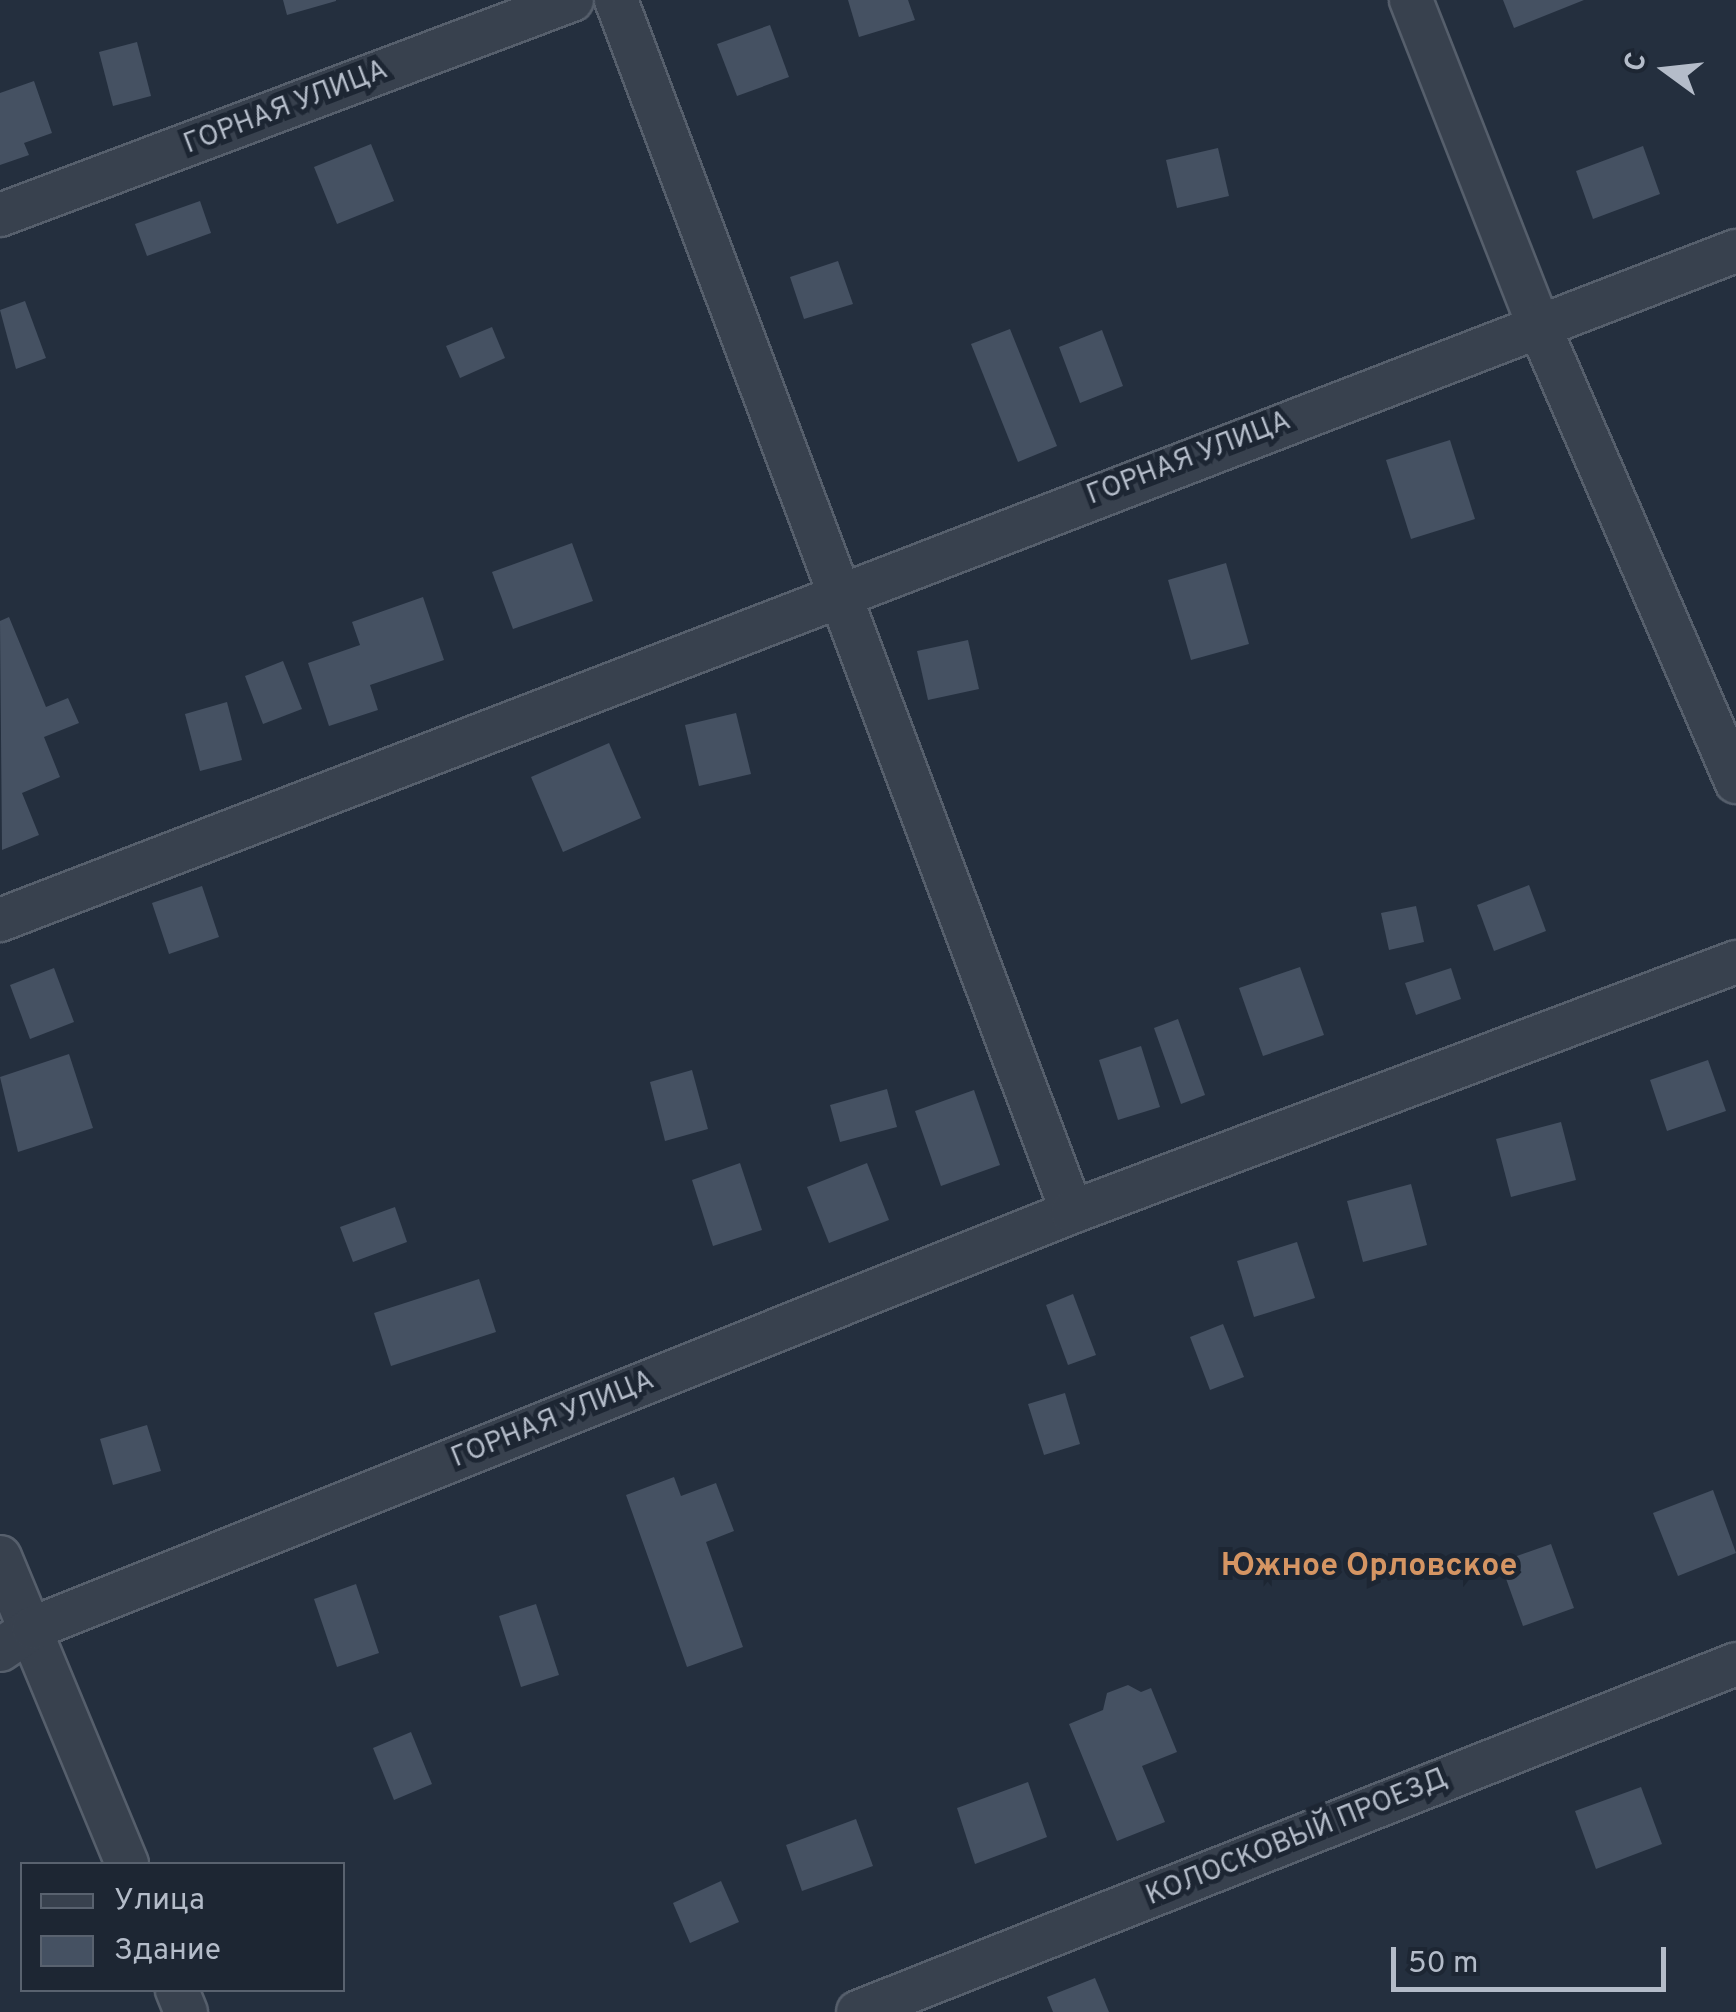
<!DOCTYPE html>
<html>
<head>
<meta charset="utf-8">
<style>
	body { margin:0 }
	#map { position:relative; width:1736px; height:2012px; overflow:hidden; background:#242f3e; font-family:Overpass,sans-serif }
	div>[style] { position:absolute }
	.building>* { inset:0; background:#455162 }
	.roads { filter:drop-shadow(2px 0 #565f6c) drop-shadow(-2px 0 #565f6c) drop-shadow(0 2px #565f6c) drop-shadow(0 -2px #565f6c) }
	.minor>* { height:42px; margin:-21px; padding:0 21px; transform-origin:21px; border-radius:21px; background:#38414e }
	span { translate:-50% -50%; white-space:nowrap; text-align:center; line-height:1.15; -webkit-text-stroke:10px #1d2633; paint-order:stroke }
	.street-label { font-size:28px; color:#b4bcc9 }
	.quarter-label { font-size:32px; color:#d59563; font-weight:700 }
	.legend { position:absolute; left:20px; top:1862px; width:325px; height:130px; box-sizing:border-box; background:#1d2633; border:2px solid #59626f; margin:0; padding:12px 18px; list-style:none; font-size:30px; color:#b4bcc9 }
	.legend li { display:flex; align-items:center; gap:20px; height:50px }
	.legend b { width:50px; border:2px solid #59626f }
	.north { position:absolute; left:1616px; top:20px; width:100px; height:100px; -webkit-text-stroke:8px #1d2633; paint-order:stroke; rotate:285deg; font-size:28px; font-weight:700; line-height:40px; text-align:center; color:#b4bcc9 }
	.north::after { content:''; display:block; margin:auto; width:35px; height:45px; background:#b4bcc9; clip-path:polygon(50% 0,100% 100%,50% 72%,0 100%) }
	.scale { position:absolute; left:1391px; top:1947px; width:275px; height:45px; box-sizing:border-box; border:5px solid #b4bcc9; border-top:0; padding-left:12px; font-size:30px; line-height:35px; white-space:nowrap; color:#b4bcc9; -webkit-text-stroke:8px #1d2633; paint-order:stroke }
</style>
</head>
<body>
<div id="map">
	<div class="building">
		<i style="clip-path:polygon(283px 0,336px 0,336px 1px,287px 15px)"></i>
		<i style="clip-path:polygon(848px 0,908px 0,915px 20px,859px 37px)"></i>
		<i style="clip-path:polygon(1503px 0,1584px 0,1514px 28px)"></i>
		<i style="clip-path:polygon(770px 25px,789px 77px,737px 96px,717px 44px)"></i>
		<i style="clip-path:polygon(137px 42px,151px 96px,113px 106px,99px 52px)"></i>
		<i style="clip-path:polygon(34px 81px,52px 133px,24px 143px,29px 155px,0 165px,0 93px)"></i>
		<i style="clip-path:polygon(371px 144px,394px 201px,337px 224px,314px 167px)"></i>
		<i style="clip-path:polygon(1643px 146px,1660px 194px,1593px 219px,1576px 171px)"></i>
		<i style="clip-path:polygon(1218px 148px,1229px 196px,1177px 208px,1166px 160px)"></i>
		<i style="clip-path:polygon(200px 201px,211px 233px,147px 256px,135px 224px)"></i>
		<i style="clip-path:polygon(838px 261px,853px 304px,804px 319px,790px 277px)"></i>
		<i style="clip-path:polygon(25px 301px,46px 358px,16px 369px,0 310px)"></i>
		<i style="clip-path:polygon(492px 327px,505px 358px,460px 378px,446px 346px)"></i>
		<i style="clip-path:polygon(1010px 329px,1057px 446px,1018px 462px,971px 344px)"></i>
		<i style="clip-path:polygon(1102px 330px,1123px 386px,1080px 403px,1059px 347px)"></i>
		<i style="clip-path:polygon(1450px 440px,1475px 519px,1411px 539px,1386px 460px)"></i>
		<i style="clip-path:polygon(572px 543px,593px 601px,513px 629px,492px 572px)"></i>
		<i style="clip-path:polygon(1226px 563px,1249px 644px,1191px 660px,1168px 580px)"></i>
		<i style="clip-path:polygon(423px 597px,444px 660px,370px 685px,378px 710px,329px 726px,308px 663px,360px 645px,352px 622px)"></i>
		<i style="clip-path:polygon(9px 617px,46px 707px,68px 698px,79px 723px,44px 737px,60px 777px,22px 793px,39px 835px,2px 850px,0 621px)"></i>
		<i style="clip-path:polygon(968px 640px,979px 689px,928px 700px,917px 651px)"></i>
		<i style="clip-path:polygon(283px 661px,302px 709px,263px 724px,245px 676px)"></i>
		<i style="clip-path:polygon(227px 702px,242px 760px,200px 771px,185px 714px)"></i>
		<i style="clip-path:polygon(736px 713px,751px 774px,699px 786px,685px 725px)"></i>
		<i style="clip-path:polygon(609px 743px,641px 818px,563px 852px,531px 777px)"></i>
		<i style="clip-path:polygon(1529px 885px,1546px 931px,1494px 951px,1477px 905px)"></i>
		<i style="clip-path:polygon(202px 886px,219px 937px,169px 954px,152px 903px)"></i>
		<i style="clip-path:polygon(1416px 906px,1424px 942px,1389px 950px,1381px 913px)"></i>
		<i style="clip-path:polygon(1300px 967px,1324px 1035px,1263px 1056px,1239px 988px)"></i>
		<i style="clip-path:polygon(54px 968px,74px 1022px,30px 1039px,10px 985px)"></i>
		<i style="clip-path:polygon(1451px 968px,1461px 999px,1416px 1015px,1405px 983px)"></i>
		<i style="clip-path:polygon(1178px 1019px,1205px 1095px,1181px 1104px,1154px 1028px)"></i>
		<i style="clip-path:polygon(1141px 1046px,1160px 1107px,1118px 1120px,1099px 1060px)"></i>
		<i style="clip-path:polygon(69px 1054px,93px 1128px,18px 1152px,0 1077px)"></i>
		<i style="clip-path:polygon(1708px 1060px,1726px 1111px,1667px 1131px,1650px 1080px)"></i>
		<i style="clip-path:polygon(692px 1070px,708px 1129px,665px 1141px,650px 1082px)"></i>
		<i style="clip-path:polygon(887px 1089px,897px 1127px,840px 1142px,830px 1105px)"></i>
		<i style="clip-path:polygon(974px 1090px,1000px 1165px,941px 1186px,915px 1111px)"></i>
		<i style="clip-path:polygon(1561px 1122px,1576px 1180px,1511px 1197px,1496px 1139px)"></i>
		<i style="clip-path:polygon(740px 1163px,762px 1230px,713px 1246px,692px 1180px)"></i>
		<i style="clip-path:polygon(867px 1163px,889px 1220px,829px 1243px,807px 1187px)"></i>
		<i style="clip-path:polygon(1411px 1184px,1427px 1245px,1363px 1262px,1347px 1201px)"></i>
		<i style="clip-path:polygon(395px 1207px,407px 1242px,353px 1262px,340px 1227px)"></i>
		<i style="clip-path:polygon(1297px 1242px,1315px 1298px,1254px 1317px,1237px 1261px)"></i>
		<i style="clip-path:polygon(479px 1279px,496px 1332px,391px 1366px,374px 1313px)"></i>
		<i style="clip-path:polygon(1073px 1294px,1096px 1355px,1068px 1365px,1046px 1305px)"></i>
		<i style="clip-path:polygon(1223px 1324px,1244px 1377px,1210px 1390px,1190px 1337px)"></i>
		<i style="clip-path:polygon(1065px 1393px,1080px 1444px,1044px 1455px,1028px 1404px)"></i>
		<i style="clip-path:polygon(147px 1425px,161px 1471px,113px 1485px,100px 1439px)"></i>
		<i style="clip-path:polygon(674px 1477px,681px 1496px,716px 1483px,734px 1531px,706px 1542px,743px 1647px,687px 1667px,626px 1495px)"></i>
		<i style="clip-path:polygon(1713px 1490px,1736px 1553px,1678px 1576px,1653px 1513px)"></i>
		<i style="clip-path:polygon(1551px 1544px,1574px 1608px,1523px 1626px,1500px 1562px)"></i>
		<i style="clip-path:polygon(356px 1584px,379px 1653px,337px 1667px,314px 1599px)"></i>
		<i style="clip-path:polygon(536px 1604px,559px 1675px,521px 1687px,499px 1616px)"></i>
		<i style="clip-path:polygon(1128px 1685px,1141px 1692px,1151px 1688px,1177px 1752px,1142px 1766px,1165px 1822px,1117px 1841px,1069px 1724px,1103px 1710px,1107px 1693px)"></i>
		<i style="clip-path:polygon(411px 1732px,432px 1784px,394px 1800px,373px 1748px)"></i>
		<i style="clip-path:polygon(1028px 1782px,1047px 1837px,975px 1864px,957px 1808px)"></i>
		<i style="clip-path:polygon(1641px 1787px,1662px 1844px,1596px 1869px,1575px 1811px)"></i>
		<i style="clip-path:polygon(856px 1819px,873px 1866px,802px 1891px,786px 1845px)"></i>
		<i style="clip-path:polygon(721px 1881px,739px 1922px,690px 1943px,673px 1903px)"></i>
		<i style="clip-path:polygon(1095px 1978px,1109px 2012px,1053px 2012px,1047px 1997px)"></i>
	</div>
	<div class="roads">
		<div class="minor">
			<i style="left:616px;top:0;width:1295px;rotate:69.38deg"></i>
			<i style="left:1411px;top:0;width:350px;rotate:68.6deg"></i>
			<i style="left:1539px;top:326px;width:497px;rotate:66.6deg"></i>
			<i style="left:0;top:215px;width:611px;rotate:-20.6deg"></i>
			<i style="left:0;top:920px;width:1860px;rotate:-21.08deg"></i>
			<i style="left:0;top:1557px;width:332px;rotate:67.5deg"></i>
			<i style="left:0;top:1650px;width:40px;rotate:-34deg"></i>
			<i style="left:33px;top:1628px;width:1119px;rotate:-21.82deg"></i>
			<i style="left:1072px;top:1212px;width:710px;rotate:-20.63deg"></i>
			<i style="left:177px;top:1990px;width:24px;rotate:68deg"></i>
			<i style="left:858px;top:2012px;width:944px;rotate:-21.62deg"></i>
		</div>
	</div>
	<div class="street-label">
		<span style="left:286px;top:108px;rotate:-21deg">ГОРНАЯ УЛИЦА</span>
		<span style="left:1189px;top:459px;rotate:-21deg">ГОРНАЯ УЛИЦА</span>
		<span style="left:553px;top:1420px;rotate:-22deg">ГОРНАЯ УЛИЦА</span>
		<span style="left:1297px;top:1838px;rotate:-22deg">КОЛОСКОВЫЙ ПРОЕЗД</span>
	</div>
	<div class="quarter-label">
		<span style="left:1369px;top:1567px">Южное Орловское</span>
	</div>
	<ul class="legend">
	<li><b style="height:12px;background:#38414e"></b>Улица</li>
	<li><b style="height:28px;background:#455162"></b>Здание</li>
	</ul>
	<div class="north">С</div>
	<div class="scale">50 m</div>
</div>
</body>
</html>
